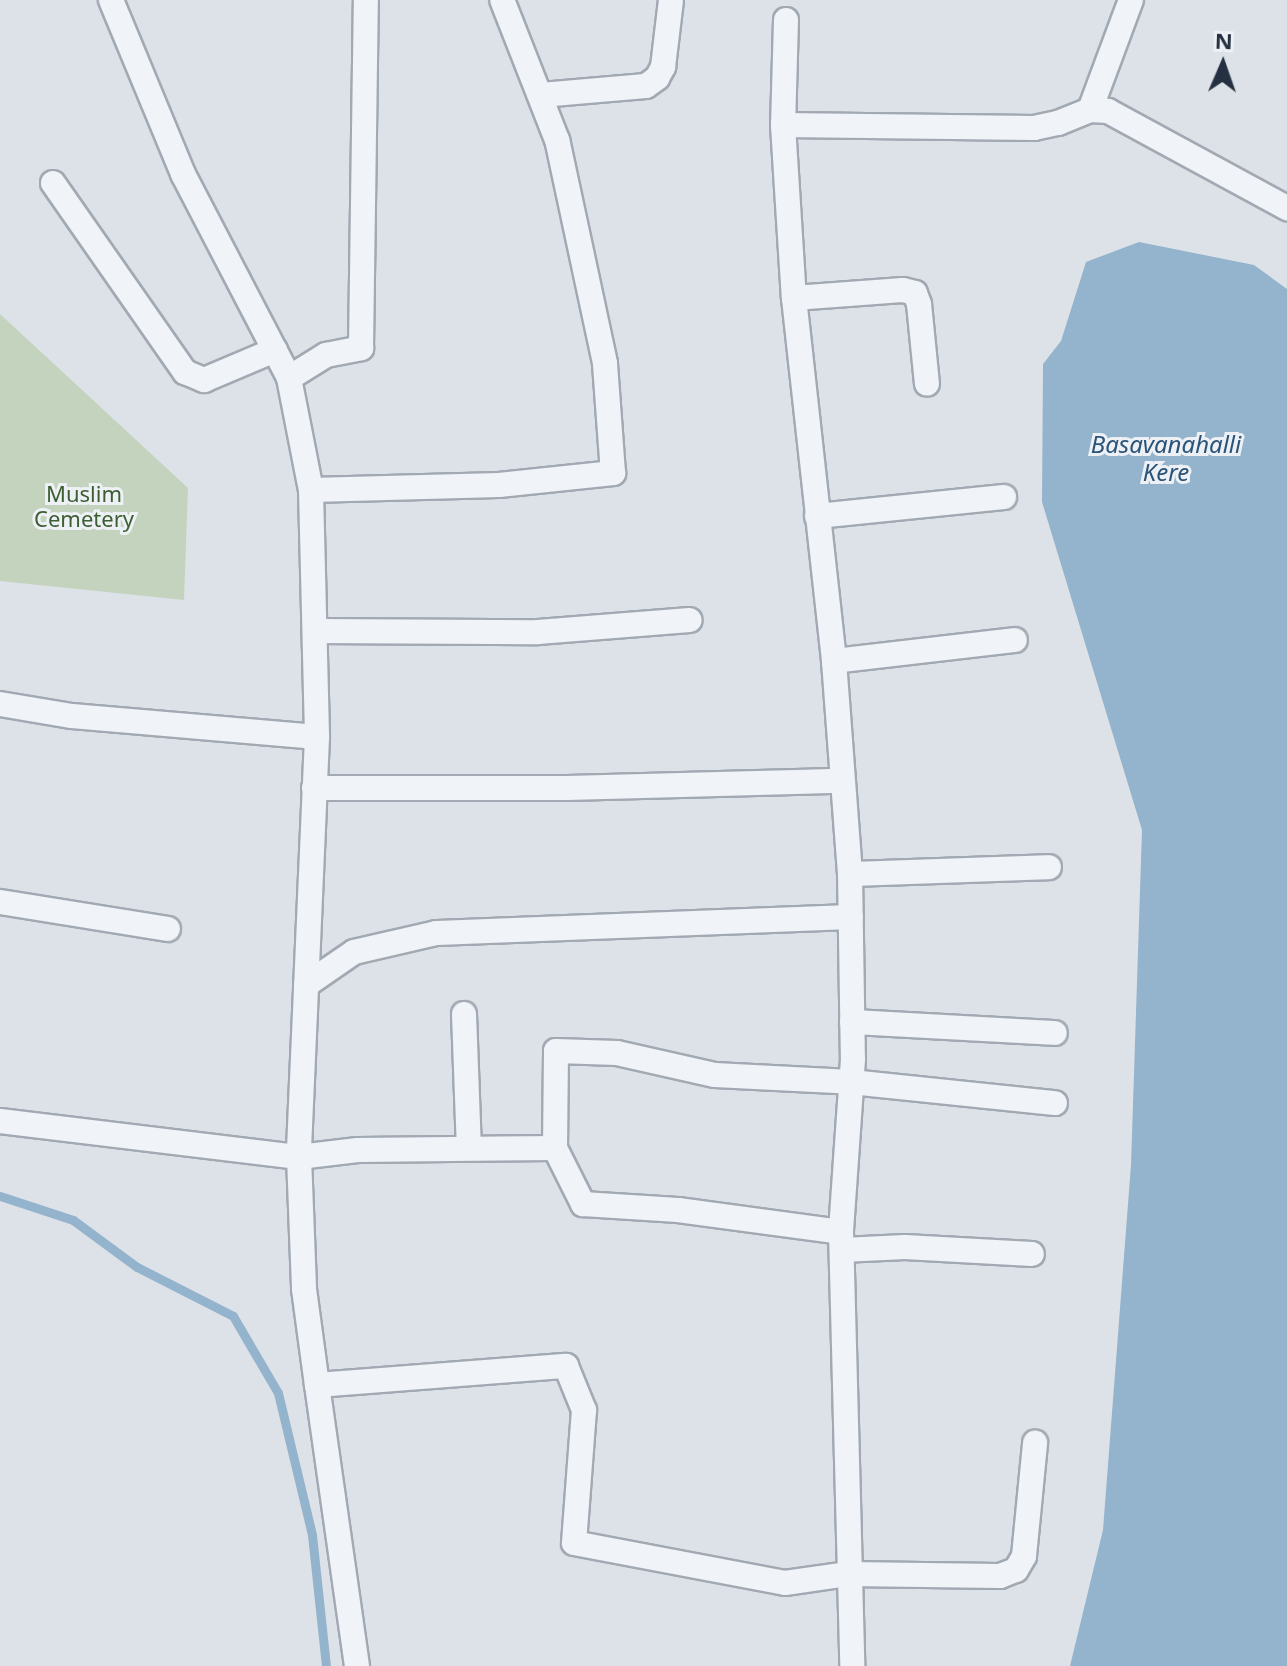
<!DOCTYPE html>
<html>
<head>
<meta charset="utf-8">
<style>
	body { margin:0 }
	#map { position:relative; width:1287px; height:1666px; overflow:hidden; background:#dde2e9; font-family:"Noto Sans",sans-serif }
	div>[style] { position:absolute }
	.green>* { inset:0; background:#c4d3bd }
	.water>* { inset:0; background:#94b3cc }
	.stream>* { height:9px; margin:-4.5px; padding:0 4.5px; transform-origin:4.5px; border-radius:4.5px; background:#94b3cc }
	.roads { filter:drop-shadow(2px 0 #a2a9b3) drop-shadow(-2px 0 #a2a9b3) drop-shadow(0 2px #a2a9b3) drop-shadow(0 -2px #a2a9b3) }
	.minor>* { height:24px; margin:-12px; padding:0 12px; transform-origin:12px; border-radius:12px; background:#f0f3f7 }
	span { translate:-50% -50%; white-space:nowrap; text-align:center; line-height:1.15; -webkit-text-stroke:6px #edf1f6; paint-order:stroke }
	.park-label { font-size:22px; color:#3d5e31 }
	.water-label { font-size:24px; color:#2b5378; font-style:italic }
	.north { position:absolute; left:1183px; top:24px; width:80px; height:80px; -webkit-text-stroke:6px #edf1f6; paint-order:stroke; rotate:2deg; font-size:22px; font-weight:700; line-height:32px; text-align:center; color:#253141 }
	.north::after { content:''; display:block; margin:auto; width:28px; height:36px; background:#253141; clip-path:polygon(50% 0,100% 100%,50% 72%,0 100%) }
</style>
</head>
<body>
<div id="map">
	<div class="green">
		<i style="clip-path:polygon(0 314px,188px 488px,184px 600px,0 581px)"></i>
	</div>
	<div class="water">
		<i style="clip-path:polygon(1139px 242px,1254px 265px,1287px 289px,1287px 1666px,1070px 1666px,1103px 1530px,1131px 1165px,1142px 830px,1042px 502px,1043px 364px,1061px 341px,1086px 262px)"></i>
	</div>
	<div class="stream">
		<i style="left:0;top:1196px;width:77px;rotate:18.2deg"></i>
		<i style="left:73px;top:1220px;width:79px;rotate:36.3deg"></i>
		<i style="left:137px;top:1267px;width:108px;rotate:27deg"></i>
		<i style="left:233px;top:1316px;width:89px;rotate:59.7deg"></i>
		<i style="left:278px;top:1393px;width:146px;rotate:76.5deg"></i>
		<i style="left:312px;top:1535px;width:132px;rotate:83.9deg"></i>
	</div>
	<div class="roads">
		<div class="minor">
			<i style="left:111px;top:0;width:188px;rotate:67.5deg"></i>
			<i style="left:183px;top:174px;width:230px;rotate:62.5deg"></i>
			<i style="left:289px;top:378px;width:114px;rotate:78.9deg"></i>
			<i style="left:311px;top:490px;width:247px;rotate:88.6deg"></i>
			<i style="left:317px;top:737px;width:420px;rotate:92.5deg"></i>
			<i style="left:299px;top:1157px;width:132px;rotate:87.8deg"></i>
			<i style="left:304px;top:1289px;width:97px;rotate:82.3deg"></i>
			<i style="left:317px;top:1385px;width:250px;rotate:-4.4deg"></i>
			<i style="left:566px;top:1366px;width:48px;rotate:67.8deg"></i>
			<i style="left:584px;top:1410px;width:133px;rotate:94.3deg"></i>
			<i style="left:574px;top:1543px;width:215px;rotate:10.7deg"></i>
			<i style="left:785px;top:1583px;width:64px;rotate:-8.1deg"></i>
			<i style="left:848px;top:1574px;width:152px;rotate:0.8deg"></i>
			<i style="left:1000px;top:1576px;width:17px;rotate:-21deg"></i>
			<i style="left:1016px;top:1570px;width:16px;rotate:-60deg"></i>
			<i style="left:1024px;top:1556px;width:114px;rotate:-84.4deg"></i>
			<i style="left:786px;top:20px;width:105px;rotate:91.6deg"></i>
			<i style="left:783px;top:125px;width:173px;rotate:86.4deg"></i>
			<i style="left:794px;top:298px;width:365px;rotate:83.7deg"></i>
			<i style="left:834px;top:661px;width:214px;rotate:85.7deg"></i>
			<i style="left:850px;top:874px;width:185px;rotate:89.1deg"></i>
			<i style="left:853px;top:1059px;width:173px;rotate:94deg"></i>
			<i style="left:841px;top:1232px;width:434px;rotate:88.5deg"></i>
			<i style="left:541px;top:95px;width:105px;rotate:-4.9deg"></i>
			<i style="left:646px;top:86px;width:14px;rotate:-36deg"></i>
			<i style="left:657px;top:78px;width:13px;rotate:-61deg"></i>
			<i style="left:663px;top:67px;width:67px;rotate:-83.2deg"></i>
			<i style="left:1090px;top:110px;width:117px;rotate:-69.6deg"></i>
			<i style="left:783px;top:125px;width:251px;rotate:0.7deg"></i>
			<i style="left:1034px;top:128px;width:25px;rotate:-12deg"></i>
			<i style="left:1058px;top:123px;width:35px;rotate:-22deg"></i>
			<i style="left:1090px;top:110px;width:18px;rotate:3deg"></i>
			<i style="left:1108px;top:111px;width:204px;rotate:28.5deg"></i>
			<i style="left:53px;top:183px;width:231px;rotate:55.1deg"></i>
			<i style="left:185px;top:372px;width:21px;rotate:23deg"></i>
			<i style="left:204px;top:380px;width:77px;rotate:-22.9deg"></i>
			<i style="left:794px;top:298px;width:109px;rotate:-4.2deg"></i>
			<i style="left:903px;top:290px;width:12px;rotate:14deg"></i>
			<i style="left:915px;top:293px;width:12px;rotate:70deg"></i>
			<i style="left:919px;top:304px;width:80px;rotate:84.3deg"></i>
			<i style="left:289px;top:378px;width:44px;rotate:-31.9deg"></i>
			<i style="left:326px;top:355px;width:36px;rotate:-11deg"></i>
			<i style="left:361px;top:348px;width:348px;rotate:-89.2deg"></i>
			<i style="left:311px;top:490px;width:188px;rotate:-1.5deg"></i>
			<i style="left:499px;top:485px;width:115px;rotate:-6deg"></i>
			<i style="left:613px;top:473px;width:110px;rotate:-94.2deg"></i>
			<i style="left:605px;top:363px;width:228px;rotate:-102.1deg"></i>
			<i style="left:557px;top:140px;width:150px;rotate:-111.4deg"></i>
			<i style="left:817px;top:516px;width:188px;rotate:-5.8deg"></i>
			<i style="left:315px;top:631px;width:223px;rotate:0.3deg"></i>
			<i style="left:538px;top:632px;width:152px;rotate:-4.5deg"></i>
			<i style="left:834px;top:661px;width:182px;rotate:-6.6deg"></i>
			<i style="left:0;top:704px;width:73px;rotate:9.5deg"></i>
			<i style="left:72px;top:716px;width:246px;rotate:4.9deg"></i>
			<i style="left:314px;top:788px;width:253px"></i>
			<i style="left:567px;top:788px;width:274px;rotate:-1.5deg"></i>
			<i style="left:850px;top:874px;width:199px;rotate:-2deg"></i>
			<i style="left:0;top:902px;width:170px;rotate:9.1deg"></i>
			<i style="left:306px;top:985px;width:58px;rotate:-34.5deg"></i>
			<i style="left:354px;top:952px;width:84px;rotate:-13deg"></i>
			<i style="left:436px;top:933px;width:415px;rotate:-2.2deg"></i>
			<i style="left:464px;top:1014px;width:134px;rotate:87.9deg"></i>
			<i style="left:852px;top:1022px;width:203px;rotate:3.1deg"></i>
			<i style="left:0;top:1121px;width:301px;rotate:6.9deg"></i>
			<i style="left:299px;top:1157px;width:59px;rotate:-6.8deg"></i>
			<i style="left:358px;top:1150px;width:197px;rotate:-0.6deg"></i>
			<i style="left:555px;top:1148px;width:63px;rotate:63.4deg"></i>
			<i style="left:583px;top:1204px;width:95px;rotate:3.6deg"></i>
			<i style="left:678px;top:1210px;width:164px;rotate:7.7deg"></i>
			<i style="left:555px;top:1148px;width:97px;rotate:-89.4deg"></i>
			<i style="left:556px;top:1051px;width:61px;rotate:1.9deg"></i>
			<i style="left:617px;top:1053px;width:100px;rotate:12.7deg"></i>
			<i style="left:715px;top:1075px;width:136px;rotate:2.9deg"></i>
			<i style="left:851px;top:1082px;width:205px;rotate:5.9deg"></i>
			<i style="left:842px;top:1250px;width:63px;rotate:-2.7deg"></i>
			<i style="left:905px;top:1247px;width:127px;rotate:3.2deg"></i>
			<i style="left:317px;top:1385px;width:284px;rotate:81.9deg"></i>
		</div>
	</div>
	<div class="park-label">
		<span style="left:84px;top:506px">Muslim<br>Cemetery</span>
	</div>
	<div class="water-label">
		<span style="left:1166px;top:458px">Basavanahalli<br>Kere</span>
	</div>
	<div class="north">N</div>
</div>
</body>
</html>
